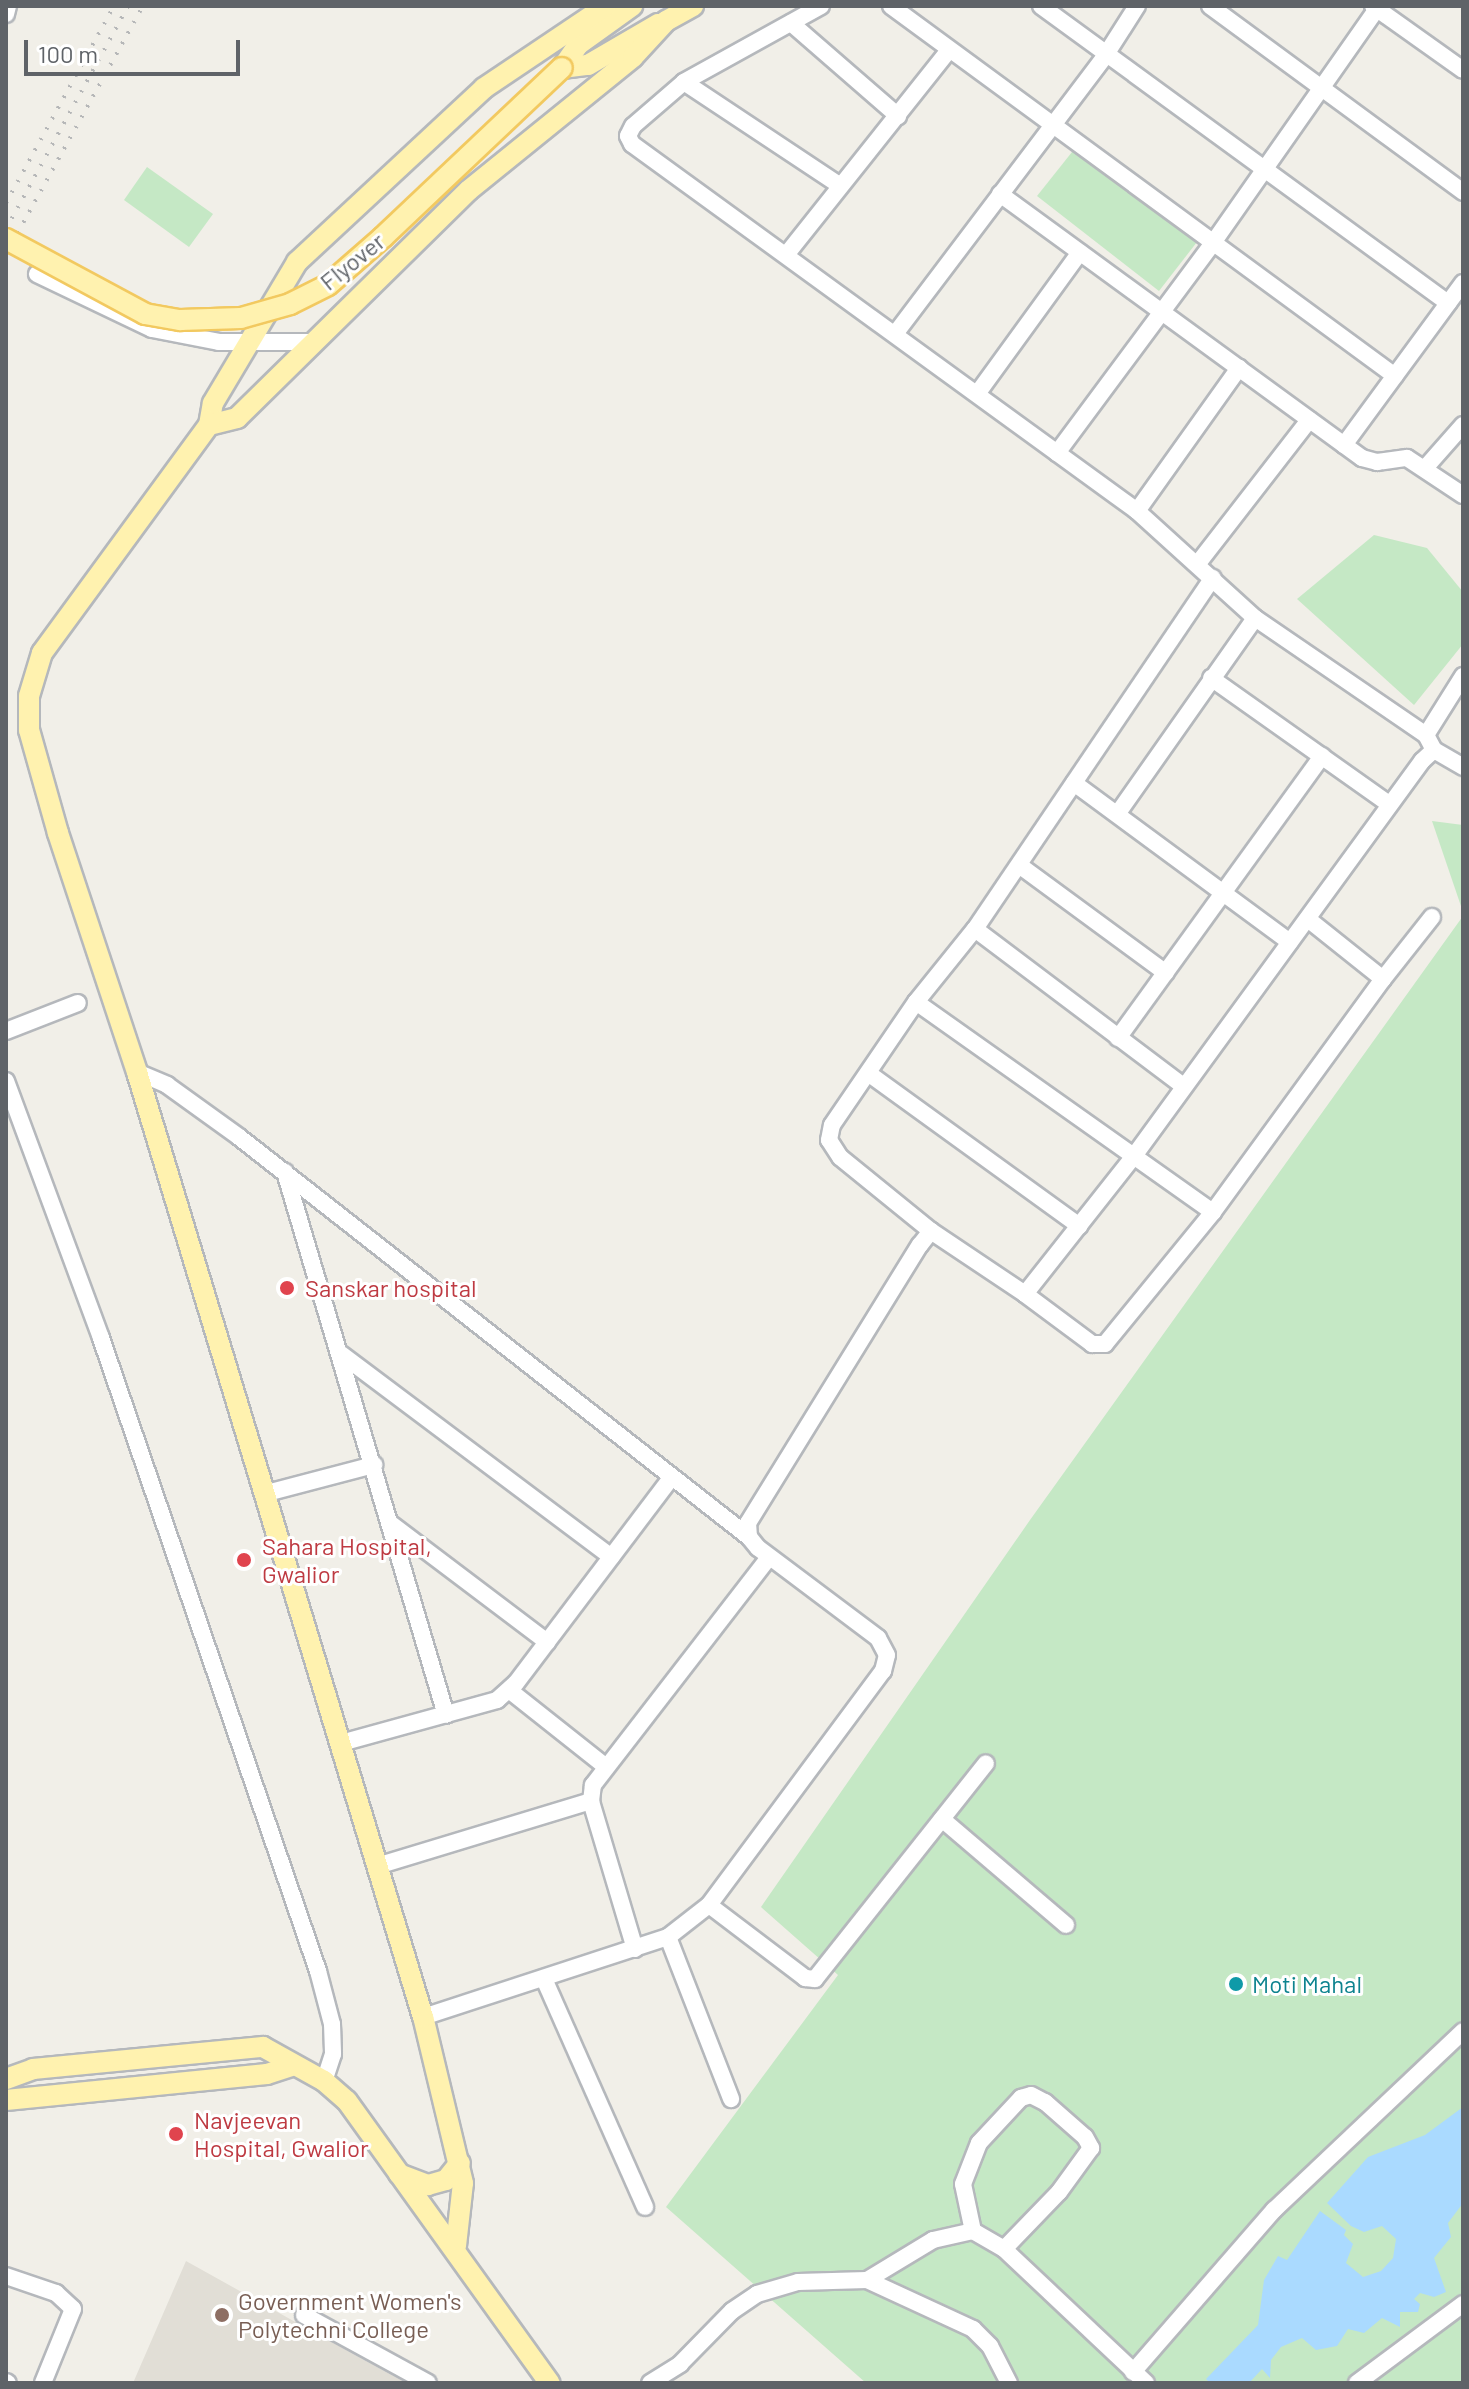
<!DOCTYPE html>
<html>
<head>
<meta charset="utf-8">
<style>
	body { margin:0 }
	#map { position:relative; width:1469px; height:2389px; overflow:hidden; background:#f1efe8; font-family:Barlow,sans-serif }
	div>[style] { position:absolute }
	.education>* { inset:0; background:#e1ded6 }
	.green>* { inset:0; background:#c5e8c5 }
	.water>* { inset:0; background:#aadaff }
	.roads { filter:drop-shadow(2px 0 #b5b8bc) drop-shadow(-2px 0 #b5b8bc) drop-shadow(0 2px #b5b8bc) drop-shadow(0 -2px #b5b8bc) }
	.minor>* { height:16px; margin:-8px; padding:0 8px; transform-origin:8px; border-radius:8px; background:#fff }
	.major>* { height:20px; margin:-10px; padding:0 10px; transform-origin:10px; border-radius:10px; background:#fff2af }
	.rail>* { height:4px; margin-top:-2px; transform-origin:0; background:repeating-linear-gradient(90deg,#b6b7b8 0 2px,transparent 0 12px) }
	.bridges { filter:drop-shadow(2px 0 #f2c960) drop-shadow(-2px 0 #f2c960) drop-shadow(0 2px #f2c960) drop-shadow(0 -2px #f2c960) }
	.major-bridge>* { height:20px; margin:-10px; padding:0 10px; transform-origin:10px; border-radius:10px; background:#fff2af }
	.dots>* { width:22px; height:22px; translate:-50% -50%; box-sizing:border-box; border:4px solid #fff; border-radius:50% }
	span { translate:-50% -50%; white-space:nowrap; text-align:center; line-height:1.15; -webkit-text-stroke:6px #fff; paint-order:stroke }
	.street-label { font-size:24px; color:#5f6368 }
	.health-label { font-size:24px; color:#be3a42 }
	.left { translate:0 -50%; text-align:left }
	.culture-label { font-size:24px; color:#0d838f }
	.education-label { font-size:24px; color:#785e54 }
	.frame { position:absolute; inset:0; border:8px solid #5f6368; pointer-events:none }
	.scale { position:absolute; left:24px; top:40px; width:216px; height:36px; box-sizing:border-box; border:4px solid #5f6368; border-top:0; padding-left:10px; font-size:24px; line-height:28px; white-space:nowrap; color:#5f6368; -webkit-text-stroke:6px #fff; paint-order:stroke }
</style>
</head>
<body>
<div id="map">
	<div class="education">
		<i style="clip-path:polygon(186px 2261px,351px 2353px,406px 2383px,133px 2383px)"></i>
	</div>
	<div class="green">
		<i style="clip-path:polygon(1076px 147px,1197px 242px,1159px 291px,1037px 196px)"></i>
		<i style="clip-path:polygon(147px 167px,213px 214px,189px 247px,124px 200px)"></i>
		<i style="clip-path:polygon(1374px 535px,1427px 548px,1463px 592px,1463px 644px,1414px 705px,1297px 599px)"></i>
		<i style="clip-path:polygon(1432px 821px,1463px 825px,1463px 912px)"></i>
		<i style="clip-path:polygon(1463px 916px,1463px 2383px,866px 2383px,666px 2207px,838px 1975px,761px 1907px,1030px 1520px)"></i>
	</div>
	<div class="water">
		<i style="clip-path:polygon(1463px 2107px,1463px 2203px,1448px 2223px,1451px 2237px,1434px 2258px,1446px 2292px,1434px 2297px,1420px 2293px,1414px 2299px,1420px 2304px,1418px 2312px,1400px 2312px,1400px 2327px,1382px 2318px,1364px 2333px,1348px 2329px,1337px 2346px,1316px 2350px,1302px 2338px,1281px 2347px,1271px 2360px,1270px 2378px,1262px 2369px,1249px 2383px,1210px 2383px,1206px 2379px,1258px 2325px,1264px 2280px,1278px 2256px,1287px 2260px,1320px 2211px,1346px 2230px,1344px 2235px,1353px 2244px,1346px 2263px,1363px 2277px,1381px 2271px,1393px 2258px,1396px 2239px,1382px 2226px,1364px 2232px,1351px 2226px,1327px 2203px,1368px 2157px,1425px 2135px)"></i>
	</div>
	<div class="roads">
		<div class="minor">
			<i style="left:821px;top:6px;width:157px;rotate:151deg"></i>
			<i style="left:684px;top:82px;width:67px;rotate:139.2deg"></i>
			<i style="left:633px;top:126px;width:11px;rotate:117deg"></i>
			<i style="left:628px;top:136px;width:9px;rotate:63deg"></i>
			<i style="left:632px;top:144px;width:624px;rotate:36.01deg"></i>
			<i style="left:1137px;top:511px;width:159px;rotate:42.2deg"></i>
			<i style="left:1255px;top:618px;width:207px;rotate:34.4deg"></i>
			<i style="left:1426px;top:735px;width:17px;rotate:62deg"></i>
			<i style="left:891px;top:6px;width:625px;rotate:36.28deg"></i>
			<i style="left:1041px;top:6px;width:504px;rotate:36.12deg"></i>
			<i style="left:1210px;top:6px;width:314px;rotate:36.3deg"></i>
			<i style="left:1373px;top:6px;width:110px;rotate:35.4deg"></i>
			<i style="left:6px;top:14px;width:8px;rotate:-76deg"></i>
			<i style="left:791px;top:23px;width:142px;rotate:41deg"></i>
			<i style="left:684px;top:82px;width:186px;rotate:33.6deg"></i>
			<i style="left:1000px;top:194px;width:448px;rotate:36.1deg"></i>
			<i style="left:1362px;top:458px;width:16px;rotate:15deg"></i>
			<i style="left:1377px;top:462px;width:30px;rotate:-8deg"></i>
			<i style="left:1407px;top:458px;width:67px;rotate:33.5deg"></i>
			<i style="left:786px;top:255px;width:260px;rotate:-51.5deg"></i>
			<i style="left:37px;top:274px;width:127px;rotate:25.6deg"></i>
			<i style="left:152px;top:329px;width:68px;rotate:11deg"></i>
			<i style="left:219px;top:342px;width:94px"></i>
			<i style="left:895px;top:334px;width:348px;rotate:-52.9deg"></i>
			<i style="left:1105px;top:56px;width:59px;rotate:-57.4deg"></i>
			<i style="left:977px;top:394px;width:175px;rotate:-54deg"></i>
			<i style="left:1344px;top:445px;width:201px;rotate:-53.7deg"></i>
			<i style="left:1057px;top:453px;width:265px;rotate:-53.4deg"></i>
			<i style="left:1215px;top:240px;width:286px;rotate:-55deg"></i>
			<i style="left:1426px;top:467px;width:56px;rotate:-48.6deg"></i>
			<i style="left:1137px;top:511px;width:176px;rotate:-54.5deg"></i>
			<i style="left:1199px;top:562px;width:180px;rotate:-52.2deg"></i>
			<i style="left:1211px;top:678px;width:218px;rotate:35.3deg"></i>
			<i style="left:1426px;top:735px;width:70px;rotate:-57.9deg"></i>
			<i style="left:1074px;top:783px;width:268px;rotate:36.4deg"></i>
			<i style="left:1118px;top:813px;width:238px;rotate:-54.9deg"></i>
			<i style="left:1019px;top:865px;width:182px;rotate:36.3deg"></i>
			<i style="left:975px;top:929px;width:261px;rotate:37deg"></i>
			<i style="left:1383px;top:979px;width:79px;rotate:-51.7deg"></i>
			<i style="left:916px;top:1002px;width:364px;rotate:35.3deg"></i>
			<i style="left:6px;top:1031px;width:77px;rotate:-21.3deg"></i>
			<i style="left:1118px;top:1038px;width:348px;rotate:-54.1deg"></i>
			<i style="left:137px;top:1072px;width:33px;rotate:23deg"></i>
			<i style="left:167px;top:1085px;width:89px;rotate:35.8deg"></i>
			<i style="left:239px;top:1137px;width:648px;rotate:38.11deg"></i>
			<i style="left:868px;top:1073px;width:261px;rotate:35.9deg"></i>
			<i style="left:6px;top:1081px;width:274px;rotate:69.7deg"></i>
			<i style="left:101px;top:1338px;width:669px;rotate:71.08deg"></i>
			<i style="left:318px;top:1971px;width:55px;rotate:75.2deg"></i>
			<i style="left:332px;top:2024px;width:30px;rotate:88deg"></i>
			<i style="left:333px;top:2054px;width:28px;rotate:108deg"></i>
			<i style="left:285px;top:1172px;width:566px;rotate:73.48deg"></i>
			<i style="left:931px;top:1231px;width:117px;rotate:-140.9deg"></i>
			<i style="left:840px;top:1157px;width:20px;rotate:-123deg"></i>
			<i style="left:829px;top:1140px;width:15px;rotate:-79deg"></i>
			<i style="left:832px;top:1125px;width:149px;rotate:-55.7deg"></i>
			<i style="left:916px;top:1002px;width:94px;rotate:-51.1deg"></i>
			<i style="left:975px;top:929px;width:424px;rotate:-55.9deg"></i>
			<i style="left:1025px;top:1294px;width:84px;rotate:36.7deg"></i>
			<i style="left:1092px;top:1344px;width:13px"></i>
			<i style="left:1105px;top:1344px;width:171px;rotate:-50.7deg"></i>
			<i style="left:1213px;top:1212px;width:288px;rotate:-53.9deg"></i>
			<i style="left:1383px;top:979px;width:95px;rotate:-141.4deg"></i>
			<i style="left:341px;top:1354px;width:338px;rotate:36.9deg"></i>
			<i style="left:267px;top:1493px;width:111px;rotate:-14.7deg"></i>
			<i style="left:391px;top:1524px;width:196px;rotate:37.1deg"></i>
			<i style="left:509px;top:1690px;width:122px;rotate:38.4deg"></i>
			<i style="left:341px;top:1743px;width:162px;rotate:-15.4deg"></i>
			<i style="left:497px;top:1700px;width:25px;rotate:-42deg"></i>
			<i style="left:516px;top:1683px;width:258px;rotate:-52.9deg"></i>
			<i style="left:942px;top:1819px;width:163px;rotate:40.5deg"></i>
			<i style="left:377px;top:1866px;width:224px;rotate:-16.9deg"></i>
			<i style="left:709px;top:1905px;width:121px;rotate:37.2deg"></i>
			<i style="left:805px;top:1978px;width:10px;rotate:6deg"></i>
			<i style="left:815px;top:1979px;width:275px;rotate:-51.6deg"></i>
			<i style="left:668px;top:1937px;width:174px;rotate:68.7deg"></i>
			<i style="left:635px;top:1949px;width:154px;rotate:-106.6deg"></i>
			<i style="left:591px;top:1801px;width:16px;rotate:-83deg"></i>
			<i style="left:593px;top:1785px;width:288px;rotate:-52.3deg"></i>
			<i style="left:545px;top:1981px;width:247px;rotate:66.1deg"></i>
			<i style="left:423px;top:2017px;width:258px;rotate:-18.1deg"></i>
			<i style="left:668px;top:1937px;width:52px;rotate:-38deg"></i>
			<i style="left:709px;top:1905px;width:292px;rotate:-53.4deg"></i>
			<i style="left:883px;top:1671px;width:16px;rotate:-76deg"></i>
			<i style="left:887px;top:1655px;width:19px;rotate:-118deg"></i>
			<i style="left:878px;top:1638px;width:150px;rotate:-143.1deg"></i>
			<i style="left:758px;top:1548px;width:14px;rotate:-129deg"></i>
			<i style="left:749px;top:1537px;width:14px;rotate:-94deg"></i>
			<i style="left:748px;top:1523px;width:327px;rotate:-58.3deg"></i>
			<i style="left:920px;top:1245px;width:18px;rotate:-52deg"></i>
			<i style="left:931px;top:1231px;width:113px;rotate:33.8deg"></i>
			<i style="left:1025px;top:1294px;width:176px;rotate:-51.7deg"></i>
			<i style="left:1134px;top:1156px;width:489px;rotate:-53.9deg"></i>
			<i style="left:1422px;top:761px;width:16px;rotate:-43deg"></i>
			<i style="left:1434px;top:750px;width:34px;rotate:30deg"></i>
			<i style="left:973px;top:2231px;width:48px;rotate:-102deg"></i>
			<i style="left:963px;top:2184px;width:44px;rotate:-68.7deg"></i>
			<i style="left:979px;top:2143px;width:62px;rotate:-47deg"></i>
			<i style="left:1021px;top:2098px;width:10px;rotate:-17deg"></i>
			<i style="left:1031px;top:2095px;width:16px;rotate:27deg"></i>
			<i style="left:1045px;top:2102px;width:53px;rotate:41.2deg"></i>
			<i style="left:1085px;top:2137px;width:13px;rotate:61deg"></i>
			<i style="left:1091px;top:2148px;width:54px;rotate:126deg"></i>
			<i style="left:1059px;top:2192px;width:79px;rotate:134deg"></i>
			<i style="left:6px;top:2276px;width:53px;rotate:18.8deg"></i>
			<i style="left:56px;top:2293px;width:23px;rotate:43deg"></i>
			<i style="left:73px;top:2309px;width:80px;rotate:112.1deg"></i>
			<i style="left:867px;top:2280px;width:117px;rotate:24.8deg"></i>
			<i style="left:973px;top:2329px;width:24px;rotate:45deg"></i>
			<i style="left:990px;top:2346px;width:42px;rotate:62.8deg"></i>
			<i style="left:304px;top:2315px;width:141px;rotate:28.7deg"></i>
			<i style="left:1133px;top:2372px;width:215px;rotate:-49deg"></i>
			<i style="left:1274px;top:2210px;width:260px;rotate:-43.4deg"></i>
			<i style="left:6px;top:2382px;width:2px;rotate:27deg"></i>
			<i style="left:650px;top:2383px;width:36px;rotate:-32deg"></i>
			<i style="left:680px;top:2364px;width:74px;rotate:-45.5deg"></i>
			<i style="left:732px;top:2311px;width:30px;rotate:-34deg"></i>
			<i style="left:757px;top:2294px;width:43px;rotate:-16.3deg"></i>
			<i style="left:798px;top:2282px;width:69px;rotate:-1.7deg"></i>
			<i style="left:867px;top:2280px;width:77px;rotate:-31.2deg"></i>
			<i style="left:933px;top:2240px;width:41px;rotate:-12.7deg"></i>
			<i style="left:973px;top:2231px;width:36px;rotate:30deg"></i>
			<i style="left:1004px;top:2249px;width:195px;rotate:43.3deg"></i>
			<i style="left:1357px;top:2383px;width:132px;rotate:-36.7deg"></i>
		</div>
		<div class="major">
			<i style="left:562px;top:68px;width:26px;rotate:-7deg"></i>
			<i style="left:588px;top:65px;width:81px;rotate:-30.4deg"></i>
			<i style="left:562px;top:68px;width:28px;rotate:-55deg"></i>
			<i style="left:578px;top:45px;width:67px;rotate:-35.8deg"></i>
			<i style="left:209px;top:425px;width:29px;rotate:-14deg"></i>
			<i style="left:237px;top:418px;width:325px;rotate:-44.5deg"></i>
			<i style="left:469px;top:190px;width:211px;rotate:-39deg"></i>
			<i style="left:633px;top:57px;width:49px;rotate:-47.5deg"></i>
			<i style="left:666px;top:21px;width:31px;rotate:-29deg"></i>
			<i style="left:6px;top:2079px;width:29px;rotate:-20deg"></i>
			<i style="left:33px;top:2069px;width:231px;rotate:-5.5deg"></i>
			<i style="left:263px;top:2047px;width:70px;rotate:29.1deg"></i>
			<i style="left:324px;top:2081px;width:30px;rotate:41deg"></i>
			<i style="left:347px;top:2101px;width:347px;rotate:54.3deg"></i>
			<i style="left:6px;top:2100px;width:262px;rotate:-5.7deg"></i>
			<i style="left:267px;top:2074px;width:25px;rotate:-18deg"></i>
			<i style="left:399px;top:2174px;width:31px;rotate:21deg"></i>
			<i style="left:428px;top:2185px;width:19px;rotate:-16deg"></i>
			<i style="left:446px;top:2180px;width:22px;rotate:-51deg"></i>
			<i style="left:456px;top:2246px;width:63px;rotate:-83.7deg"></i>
			<i style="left:463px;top:2183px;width:171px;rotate:-103.5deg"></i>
			<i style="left:423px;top:2017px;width:987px;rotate:-106.84deg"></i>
			<i style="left:137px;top:1072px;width:252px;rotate:-108.3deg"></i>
			<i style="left:58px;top:833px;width:107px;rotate:-105.7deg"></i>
			<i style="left:29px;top:730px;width:34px;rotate:-90deg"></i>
			<i style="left:29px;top:696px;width:45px;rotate:-73.2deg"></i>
			<i style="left:42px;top:653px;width:283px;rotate:-53.8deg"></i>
			<i style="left:209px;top:425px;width:22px;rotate:-80deg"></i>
			<i style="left:213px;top:403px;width:164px;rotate:-59.2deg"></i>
			<i style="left:297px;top:262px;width:255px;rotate:-42.9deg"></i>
			<i style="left:484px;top:88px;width:147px;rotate:-33.9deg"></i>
		</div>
	</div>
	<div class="rail">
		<i style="left:6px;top:203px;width:225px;rotate:-61.3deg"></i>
		<i style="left:6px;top:229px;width:254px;rotate:-61.3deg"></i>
		<i style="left:6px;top:254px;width:283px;rotate:-61.1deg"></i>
	</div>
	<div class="bridges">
		<div class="major-bridge">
			<i style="left:6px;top:239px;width:158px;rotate:28.3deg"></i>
			<i style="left:145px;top:314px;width:36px;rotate:10deg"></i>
			<i style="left:180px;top:320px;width:61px;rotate:-1.9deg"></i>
			<i style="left:241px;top:318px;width:51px;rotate:-15.9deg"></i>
			<i style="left:290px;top:304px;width:42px;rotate:-26.6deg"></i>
			<i style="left:328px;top:285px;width:73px;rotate:-41.1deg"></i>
			<i style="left:383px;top:237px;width:246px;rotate:-43.4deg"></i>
		</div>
	</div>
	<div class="dots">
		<i style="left:287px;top:1288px;background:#e0444e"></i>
		<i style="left:244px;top:1560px;background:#e0444e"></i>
		<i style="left:1236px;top:1984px;background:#0f9aa8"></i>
		<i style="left:176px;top:2134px;background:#e0444e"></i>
		<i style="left:222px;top:2315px;background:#8d6e63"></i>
	</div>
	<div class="street-label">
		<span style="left:352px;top:261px;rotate:-39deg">Flyover</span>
	</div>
	<div class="health-label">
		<span class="left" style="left:305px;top:1288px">Sanskar hospital</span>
		<span class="left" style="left:262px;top:1560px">Sahara Hospital,<br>Gwalior</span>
		<span class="left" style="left:194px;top:2134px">Navjeevan<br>Hospital, Gwalior</span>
	</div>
	<div class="culture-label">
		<span class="left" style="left:1252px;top:1984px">Moti Mahal</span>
	</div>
	<div class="education-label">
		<span class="left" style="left:238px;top:2315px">Government Women's<br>Polytechni College</span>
	</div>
	<div class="frame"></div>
	<div class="scale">100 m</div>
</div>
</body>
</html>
